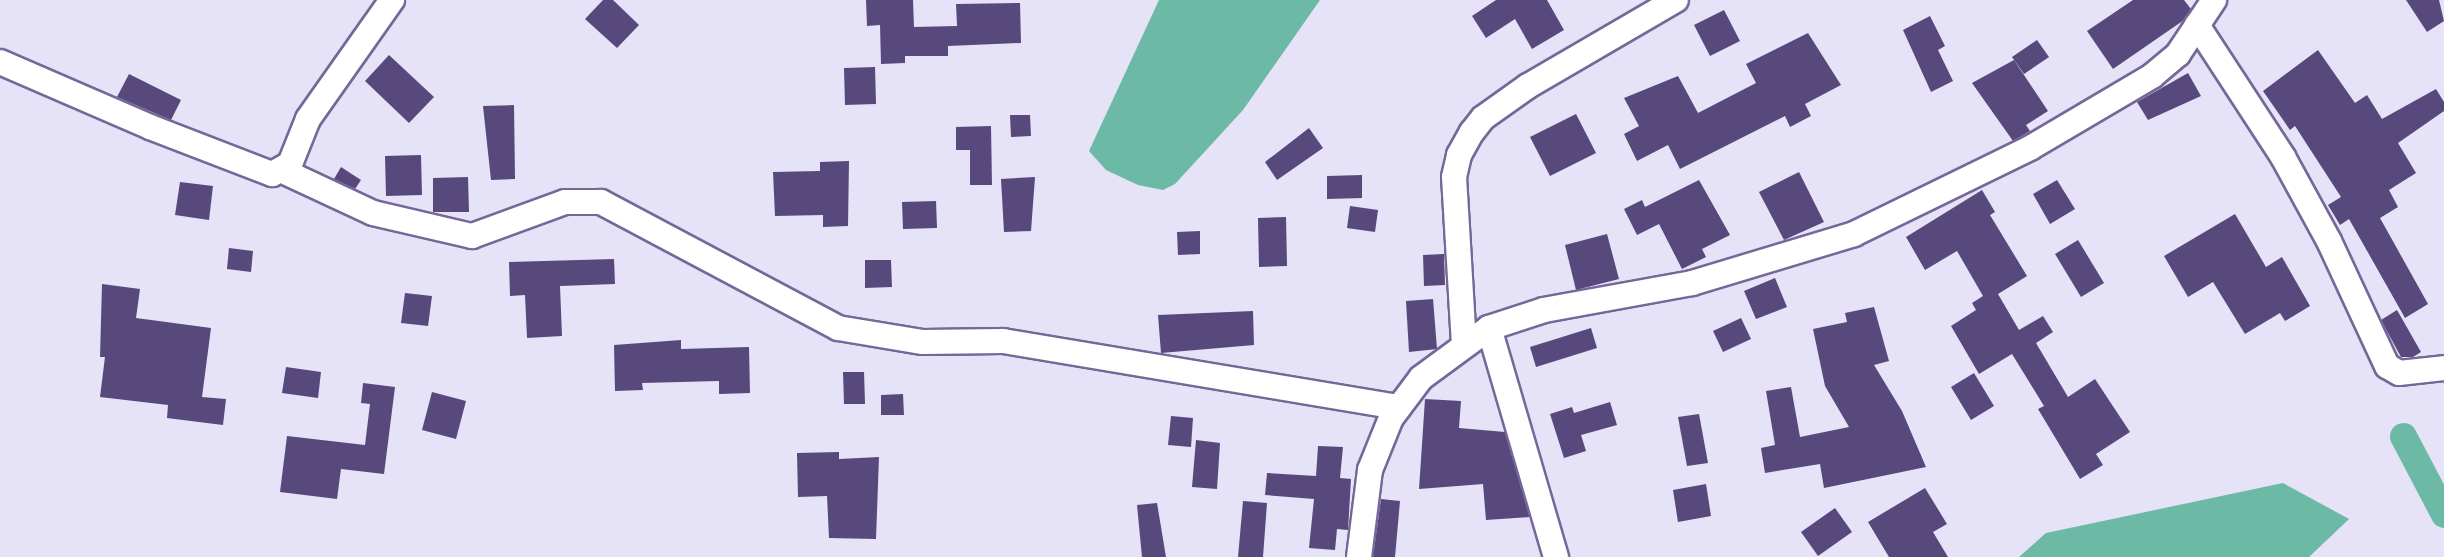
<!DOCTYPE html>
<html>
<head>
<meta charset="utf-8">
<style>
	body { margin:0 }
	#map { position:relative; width:2444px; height:557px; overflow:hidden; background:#e6e2f8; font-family:Montserrat,sans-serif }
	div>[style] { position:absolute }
	.water>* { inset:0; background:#6cb9a5 }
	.canal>* { height:27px; margin:-13.5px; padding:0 13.5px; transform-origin:13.5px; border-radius:13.5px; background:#6cb9a5 }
	.building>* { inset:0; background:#57497c }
	.roads { filter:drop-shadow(2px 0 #756899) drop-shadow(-2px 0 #756899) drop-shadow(0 2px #756899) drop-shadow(0 -2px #756899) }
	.minor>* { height:24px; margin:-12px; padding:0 12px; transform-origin:12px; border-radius:12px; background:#fff }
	span { translate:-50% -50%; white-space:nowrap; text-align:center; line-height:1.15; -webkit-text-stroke:6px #f3f0fc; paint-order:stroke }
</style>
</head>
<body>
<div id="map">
	<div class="water">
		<i style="clip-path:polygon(1159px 0,1320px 0,1243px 110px,1175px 184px,1163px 190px,1138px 185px,1106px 170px,1089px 151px)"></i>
		<i style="clip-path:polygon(2283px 483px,2349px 519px,2309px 557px,2019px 557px,2046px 533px)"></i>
	</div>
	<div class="canal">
		<i style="left:2403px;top:436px;width:88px;rotate:62.3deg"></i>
	</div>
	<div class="building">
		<i style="clip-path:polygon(603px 0,613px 0,639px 25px,617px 48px,585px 19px)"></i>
		<i style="clip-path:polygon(866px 0,913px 0,914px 27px,957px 26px,956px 4px,1020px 3px,1021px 43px,948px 46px,948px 56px,905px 56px,905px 63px,881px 64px,880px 25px,867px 26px)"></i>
		<i style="clip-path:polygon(1496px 0,1547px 0,1564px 30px,1532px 49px,1515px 19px,1486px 38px,1472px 16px)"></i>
		<i style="clip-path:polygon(2133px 0,2184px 0,2191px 9px,2184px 20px,2113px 69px,2087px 31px)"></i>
		<i style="clip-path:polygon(2406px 0,2439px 0,2444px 21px,2427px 32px)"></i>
		<i style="clip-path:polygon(1724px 10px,1740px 41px,1710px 56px,1694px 25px)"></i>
		<i style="clip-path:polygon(1930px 16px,1945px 46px,1938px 50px,1953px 81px,1931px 92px,1903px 30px)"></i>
		<i style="clip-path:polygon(1808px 33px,1841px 85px,1805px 104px,1811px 116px,1790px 127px,1785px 116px,1680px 169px,1668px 145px,1637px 161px,1624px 134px,1639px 126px,1624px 98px,1678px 76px,1698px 113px,1756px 83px,1746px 64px)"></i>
		<i style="clip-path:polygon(2037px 40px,2049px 57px,2024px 74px,2012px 57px)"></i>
		<i style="clip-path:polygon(2318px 50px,2355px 103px,2367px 95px,2382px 119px,2436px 89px,2444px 102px,2444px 111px,2398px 143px,2416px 173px,2389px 190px,2398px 207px,2380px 218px,2428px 304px,2405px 318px,2349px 219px,2340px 225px,2328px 205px,2341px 197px,2295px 126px,2290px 130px,2263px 91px)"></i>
		<i style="clip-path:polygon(389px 55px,434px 97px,409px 123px,365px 81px)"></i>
		<i style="clip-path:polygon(2014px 60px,2048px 111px,2026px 125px,2030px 131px,2013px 141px,1972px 83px)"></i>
		<i style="clip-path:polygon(875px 67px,876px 104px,845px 105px,844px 68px)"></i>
		<i style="clip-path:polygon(2188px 73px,2201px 96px,2148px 120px,2137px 102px)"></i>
		<i style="clip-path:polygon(129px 74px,181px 100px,171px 120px,117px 97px)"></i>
		<i style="clip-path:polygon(514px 105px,515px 179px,491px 180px,483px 106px)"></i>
		<i style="clip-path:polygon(1576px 114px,1596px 153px,1550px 176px,1530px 137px)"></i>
		<i style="clip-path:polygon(1010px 115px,1030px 115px,1031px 136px,1011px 137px)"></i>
		<i style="clip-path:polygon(991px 126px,992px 185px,970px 185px,970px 150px,956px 150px,956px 127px)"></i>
		<i style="clip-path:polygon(1309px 128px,1323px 148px,1277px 180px,1265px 162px)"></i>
		<i style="clip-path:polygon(421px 155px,422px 195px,386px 196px,385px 156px)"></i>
		<i style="clip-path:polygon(849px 161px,848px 226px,823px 227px,823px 215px,775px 216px,773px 172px,820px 171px,820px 162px)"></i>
		<i style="clip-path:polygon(341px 167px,361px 180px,355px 189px,334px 179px)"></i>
		<i style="clip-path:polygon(1799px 172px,1824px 222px,1784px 240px,1759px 192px)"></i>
		<i style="clip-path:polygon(1362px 175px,1362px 198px,1327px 199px,1327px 176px)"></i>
		<i style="clip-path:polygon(468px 177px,469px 212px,433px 212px,433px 178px)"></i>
		<i style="clip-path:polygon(1035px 177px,1031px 231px,1004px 232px,1001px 179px)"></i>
		<i style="clip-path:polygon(1699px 180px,1730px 235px,1702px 249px,1706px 257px,1682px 269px,1659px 224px,1637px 235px,1624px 209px,1642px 200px,1645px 207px)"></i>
		<i style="clip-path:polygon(2057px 180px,2075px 209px,2050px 224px,2033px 194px)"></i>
		<i style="clip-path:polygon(180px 182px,213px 186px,209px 220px,175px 215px)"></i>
		<i style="clip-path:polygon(1982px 190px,1995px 212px,1990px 215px,2027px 276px,1998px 294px,2019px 330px,2043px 316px,2053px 332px,2036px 343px,2068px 397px,2095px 379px,2130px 432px,2096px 454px,2103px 465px,2080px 479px,2038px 409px,2044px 406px,2012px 354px,1979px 374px,1951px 326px,1976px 310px,1972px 303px,1983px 296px,1957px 251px,1925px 270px,1906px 237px)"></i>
		<i style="clip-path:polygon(936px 201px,937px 228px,903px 229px,902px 202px)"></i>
		<i style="clip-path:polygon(1350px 206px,1378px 210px,1375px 232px,1347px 228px)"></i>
		<i style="clip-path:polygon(2235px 214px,2266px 267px,2282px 257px,2310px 306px,2285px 321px,2280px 313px,2245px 334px,2213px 282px,2188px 297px,2164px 256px)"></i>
		<i style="clip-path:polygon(1286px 217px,1287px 266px,1259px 267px,1258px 218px)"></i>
		<i style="clip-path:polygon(1200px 231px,1200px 254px,1178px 255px,1177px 232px)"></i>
		<i style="clip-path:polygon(1607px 234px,1619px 279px,1576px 290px,1565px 245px)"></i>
		<i style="clip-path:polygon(2078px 240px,2104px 283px,2081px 297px,2055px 254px)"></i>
		<i style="clip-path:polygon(229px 248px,253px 251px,251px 272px,227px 269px)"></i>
		<i style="clip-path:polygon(1444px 254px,1445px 285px,1424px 286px,1423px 255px)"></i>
		<i style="clip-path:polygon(614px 259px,615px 284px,560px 286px,562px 336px,527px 338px,525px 295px,510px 296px,509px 262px)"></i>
		<i style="clip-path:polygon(865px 260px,891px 260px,892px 287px,865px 288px)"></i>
		<i style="clip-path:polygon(1775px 278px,1787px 307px,1756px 319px,1744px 291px)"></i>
		<i style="clip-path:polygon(102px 284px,140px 289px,136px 318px,211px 328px,202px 397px,226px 399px,223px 425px,167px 418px,168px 405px,100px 397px,105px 357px,100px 357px)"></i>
		<i style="clip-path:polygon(405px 293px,432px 296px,428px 326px,401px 323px)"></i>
		<i style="clip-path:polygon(1433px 299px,1437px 349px,1409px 352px,1406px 301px)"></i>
		<i style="clip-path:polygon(1874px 307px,1889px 361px,1874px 365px,1902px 411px,1926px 467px,1824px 488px,1820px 464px,1765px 473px,1761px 448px,1775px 445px,1766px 391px,1791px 387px,1800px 437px,1849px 427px,1825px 386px,1813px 329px,1847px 322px,1845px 313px)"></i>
		<i style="clip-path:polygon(2397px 310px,2421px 352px,2413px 357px,2401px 357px,2381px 320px)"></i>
		<i style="clip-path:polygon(1253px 311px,1254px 345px,1161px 353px,1158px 315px)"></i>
		<i style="clip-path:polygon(1741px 318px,1751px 339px,1723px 352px,1713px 331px)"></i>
		<i style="clip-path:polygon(1591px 328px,1597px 348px,1536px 367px,1530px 347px)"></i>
		<i style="clip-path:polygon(681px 340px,681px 349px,749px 347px,750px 393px,719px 394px,719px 381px,642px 383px,643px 390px,615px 391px,614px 345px)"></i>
		<i style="clip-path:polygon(286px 367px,321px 372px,318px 398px,282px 393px)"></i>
		<i style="clip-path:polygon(843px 372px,864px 372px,865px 404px,844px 404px)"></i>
		<i style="clip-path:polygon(1974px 373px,1994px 406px,1971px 420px,1951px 387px)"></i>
		<i style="clip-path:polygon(363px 383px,395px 387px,384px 474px,341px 469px,337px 499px,280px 492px,287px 436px,365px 445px,370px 404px,361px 403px)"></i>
		<i style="clip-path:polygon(432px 392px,466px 401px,456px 439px,422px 430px)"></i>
		<i style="clip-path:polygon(903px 394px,904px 415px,881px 415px,881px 395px)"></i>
		<i style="clip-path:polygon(1425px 399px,1461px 401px,1459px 428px,1505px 432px,1530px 517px,1486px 520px,1483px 484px,1419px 489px)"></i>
		<i style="clip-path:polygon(1610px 402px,1617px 425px,1581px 435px,1586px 451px,1564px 458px,1550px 414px,1572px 407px,1574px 413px)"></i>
		<i style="clip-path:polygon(1699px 414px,1708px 463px,1687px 466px,1678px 417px)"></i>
		<i style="clip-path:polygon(1171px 416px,1193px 418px,1191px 447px,1168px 445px)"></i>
		<i style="clip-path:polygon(1196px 440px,1220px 443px,1217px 489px,1192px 487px)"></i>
		<i style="clip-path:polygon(1318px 446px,1343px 447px,1340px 478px,1351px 479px,1348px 530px,1337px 529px,1335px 550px,1309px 548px,1314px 499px,1265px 495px,1267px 473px,1316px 476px)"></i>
		<i style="clip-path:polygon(839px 452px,839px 459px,879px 457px,876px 539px,829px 538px,827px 496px,798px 497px,797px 453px)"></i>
		<i style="clip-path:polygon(1706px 484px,1711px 516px,1678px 522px,1673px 490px)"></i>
		<i style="clip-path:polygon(1925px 488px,1947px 524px,1933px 532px,1948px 557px,1889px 557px,1868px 522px)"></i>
		<i style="clip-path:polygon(1381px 499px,1400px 501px,1395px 557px,1373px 557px)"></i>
		<i style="clip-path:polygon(1243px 501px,1267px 503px,1263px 557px,1238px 557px)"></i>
		<i style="clip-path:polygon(1157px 503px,1166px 557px,1142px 557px,1137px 505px)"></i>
		<i style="clip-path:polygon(1835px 508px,1852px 532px,1818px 556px,1801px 532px)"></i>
	</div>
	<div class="roads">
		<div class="minor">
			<i style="left:2197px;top:25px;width:158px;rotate:56.9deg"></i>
			<i style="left:2283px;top:157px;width:96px;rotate:61.3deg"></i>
			<i style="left:2329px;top:241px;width:138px;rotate:65.1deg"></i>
			<i style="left:2387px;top:366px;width:14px;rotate:30deg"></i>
			<i style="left:2399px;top:373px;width:45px;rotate:-6.3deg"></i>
			<i style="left:0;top:62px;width:163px;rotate:23.4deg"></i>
			<i style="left:150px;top:127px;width:131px;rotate:21.1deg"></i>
			<i style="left:272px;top:174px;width:21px;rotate:-29deg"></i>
			<i style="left:290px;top:164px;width:48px;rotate:-68.2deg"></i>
			<i style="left:308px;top:119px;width:146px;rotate:-54.8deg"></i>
			<i style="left:283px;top:171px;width:99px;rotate:25deg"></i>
			<i style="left:373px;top:213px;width:102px;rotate:13.1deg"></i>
			<i style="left:472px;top:236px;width:99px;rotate:-20.1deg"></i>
			<i style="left:565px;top:202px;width:36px"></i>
			<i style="left:601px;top:202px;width:268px;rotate:28deg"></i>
			<i style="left:838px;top:328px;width:86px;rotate:9.4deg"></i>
			<i style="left:923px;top:342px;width:80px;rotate:-0.7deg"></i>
			<i style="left:1003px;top:341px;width:401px;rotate:9.5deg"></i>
			<i style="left:1489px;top:328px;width:239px;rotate:73.7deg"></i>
			<i style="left:1464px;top:345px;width:168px;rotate:-93.4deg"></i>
			<i style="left:1454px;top:177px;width:23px;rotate:-77deg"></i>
			<i style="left:1459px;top:155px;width:26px;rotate:-61deg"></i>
			<i style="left:1472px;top:132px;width:18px;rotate:-52deg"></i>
			<i style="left:1483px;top:118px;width:55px;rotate:-35.4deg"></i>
			<i style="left:1528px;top:86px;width:171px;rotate:-30.2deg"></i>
			<i style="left:1359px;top:557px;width:88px;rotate:-82.8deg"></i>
			<i style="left:1370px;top:470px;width:56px;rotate:-68deg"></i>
			<i style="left:1391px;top:418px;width:50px;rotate:-53.1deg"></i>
			<i style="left:1421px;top:378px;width:84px;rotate:-36.3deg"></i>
			<i style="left:1489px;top:328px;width:58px;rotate:-18.1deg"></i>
			<i style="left:1544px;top:310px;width:150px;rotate:-10.3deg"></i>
			<i style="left:1692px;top:283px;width:169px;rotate:-16.8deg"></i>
			<i style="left:1854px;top:234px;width:196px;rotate:-26deg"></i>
			<i style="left:2030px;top:148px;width:142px;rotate:-30.5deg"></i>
			<i style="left:2152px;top:76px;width:34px;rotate:-40deg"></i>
			<i style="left:2178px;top:54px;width:65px;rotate:-56.3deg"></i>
		</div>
	</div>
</div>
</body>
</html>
